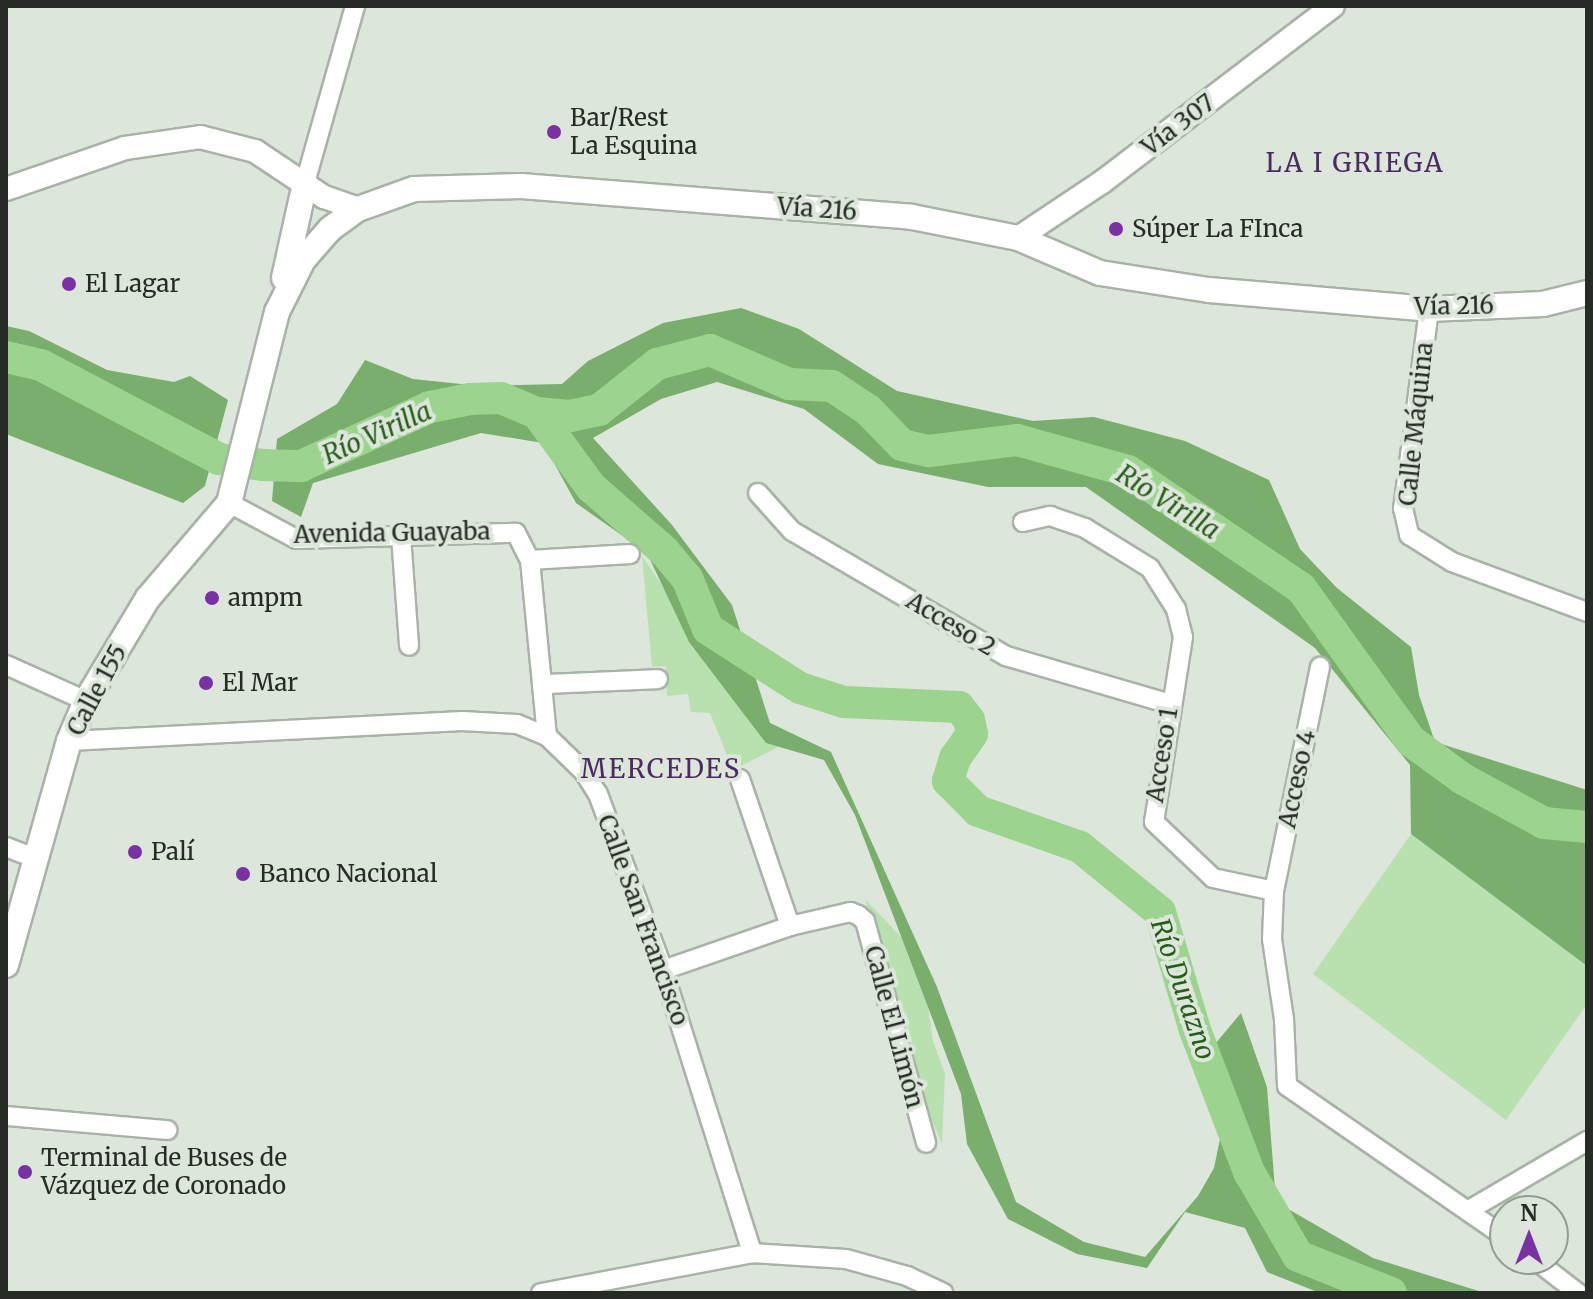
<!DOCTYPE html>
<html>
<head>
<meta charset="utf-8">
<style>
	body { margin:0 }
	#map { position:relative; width:1593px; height:1299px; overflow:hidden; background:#dce6da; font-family:Merriweather,serif }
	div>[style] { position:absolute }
	.green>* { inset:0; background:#b8e1af }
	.forest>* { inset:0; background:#79ae6c }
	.river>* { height:32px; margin:-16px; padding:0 16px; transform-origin:16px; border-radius:16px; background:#9cd38f }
	.roads { filter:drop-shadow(2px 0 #a8b2a6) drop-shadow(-2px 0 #a8b2a6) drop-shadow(0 2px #a8b2a6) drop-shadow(0 -2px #a8b2a6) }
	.minor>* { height:18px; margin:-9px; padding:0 9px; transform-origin:9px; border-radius:9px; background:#fff }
	.tertiary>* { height:22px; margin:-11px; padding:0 11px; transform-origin:11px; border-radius:11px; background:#fff }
	.secondary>* { height:24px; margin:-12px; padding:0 12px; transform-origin:12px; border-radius:12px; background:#fff }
	.dots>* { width:22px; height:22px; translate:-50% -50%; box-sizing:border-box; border:4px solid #dce6da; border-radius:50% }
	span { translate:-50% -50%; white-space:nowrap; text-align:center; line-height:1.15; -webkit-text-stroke:8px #dce6da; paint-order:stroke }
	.poi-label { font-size:24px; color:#272b26 }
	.left { translate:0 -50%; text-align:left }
	.street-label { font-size:24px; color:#272b26 }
	.neighbourhood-label { font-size:26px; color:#4c2b63; letter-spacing:2px }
	.water-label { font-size:26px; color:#285c1a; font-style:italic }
	.frame { position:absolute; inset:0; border:8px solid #272b26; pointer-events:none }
	.north { position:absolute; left:1489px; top:1195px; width:80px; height:80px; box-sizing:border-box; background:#dce6da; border:2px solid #949b92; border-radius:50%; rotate:0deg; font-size:22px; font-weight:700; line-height:32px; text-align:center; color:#272b26 }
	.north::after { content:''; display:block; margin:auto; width:28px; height:36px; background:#7931a4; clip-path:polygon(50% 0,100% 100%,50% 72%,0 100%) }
</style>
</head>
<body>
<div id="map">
	<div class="green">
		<i style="clip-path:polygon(642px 556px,697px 637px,770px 723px,798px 737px,733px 770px,710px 713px,691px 712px,688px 694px,667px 696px,666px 666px,652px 667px)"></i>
		<i style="clip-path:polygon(1411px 834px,1587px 966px,1587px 1004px,1506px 1120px,1313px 974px)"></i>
		<i style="clip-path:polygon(865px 899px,921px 958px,933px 1041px,945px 1074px,942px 1144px,923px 1099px)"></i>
	</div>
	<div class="forest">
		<i style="clip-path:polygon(741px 308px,799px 329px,897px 391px,1033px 421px,1094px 417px,1185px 441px,1269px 480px,1300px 549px,1337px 588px,1411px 647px,1419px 695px,1435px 742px,1587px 790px,1587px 966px,1411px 834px,1410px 765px,1315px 648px,1086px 487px,988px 487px,878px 464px,804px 409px,717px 382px,661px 399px,593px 438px,672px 525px,732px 605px,770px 723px,831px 752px,937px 987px,1016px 1202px,1084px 1242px,1145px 1257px,1198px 1196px,1214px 1168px,1220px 1139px,1195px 1068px,1241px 1013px,1267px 1087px,1276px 1202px,1373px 1258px,1485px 1293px,1320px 1293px,1267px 1272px,1245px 1228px,1185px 1212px,1147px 1268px,1077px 1254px,1008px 1219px,967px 1144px,961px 1094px,855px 815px,824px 760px,766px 743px,689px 642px,647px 553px,576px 503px,543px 443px,481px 433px,313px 483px,301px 517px,272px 501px,277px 439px,337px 404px,365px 360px,413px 379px,480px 386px,562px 384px,588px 361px,663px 323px)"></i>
		<i style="clip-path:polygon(6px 326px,29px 331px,107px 370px,174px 382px,190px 376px,228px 400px,205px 486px,183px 503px,6px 434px)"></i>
	</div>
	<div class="river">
		<i style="left:6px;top:357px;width:36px;rotate:13deg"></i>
		<i style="left:41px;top:365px;width:201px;rotate:27.8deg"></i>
		<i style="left:219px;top:459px;width:44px;rotate:7.8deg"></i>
		<i style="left:263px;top:465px;width:38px;rotate:2deg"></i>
		<i style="left:301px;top:466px;width:142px;rotate:-24.6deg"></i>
		<i style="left:430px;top:407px;width:41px;rotate:-11.3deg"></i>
		<i style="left:470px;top:399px;width:31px;rotate:-2deg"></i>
		<i style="left:501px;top:398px;width:39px;rotate:23deg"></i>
		<i style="left:537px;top:413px;width:33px;rotate:5deg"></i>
		<i style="left:570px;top:416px;width:30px;rotate:-12deg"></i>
		<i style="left:599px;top:410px;width:74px;rotate:-38.4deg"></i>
		<i style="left:657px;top:364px;width:55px;rotate:-14.8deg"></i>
		<i style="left:710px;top:350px;width:86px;rotate:23.3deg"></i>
		<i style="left:789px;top:384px;width:43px;rotate:2.7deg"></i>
		<i style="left:832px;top:386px;width:43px;rotate:33.7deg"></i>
		<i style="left:868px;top:410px;width:49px;rotate:45.8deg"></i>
		<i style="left:902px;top:445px;width:28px;rotate:13deg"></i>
		<i style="left:929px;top:451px;width:89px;rotate:-7.1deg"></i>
		<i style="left:1017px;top:440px;width:115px;rotate:15.6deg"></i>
		<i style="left:1128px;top:471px;width:209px;rotate:34.1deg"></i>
		<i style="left:1301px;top:588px;width:188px;rotate:54.3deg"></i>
		<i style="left:1411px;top:741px;width:64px;rotate:36.2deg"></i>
		<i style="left:1463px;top:779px;width:92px;rotate:28.5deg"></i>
		<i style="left:1544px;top:823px;width:43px;rotate:5.3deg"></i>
		<i style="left:537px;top:413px;width:92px;rotate:53.9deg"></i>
		<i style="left:591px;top:487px;width:97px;rotate:41.2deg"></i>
		<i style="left:664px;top:551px;width:35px;rotate:50deg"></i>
		<i style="left:687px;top:578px;width:55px;rotate:67.6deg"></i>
		<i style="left:708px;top:629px;width:109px;rotate:32.7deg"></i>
		<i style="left:800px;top:688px;width:46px;rotate:17.7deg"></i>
		<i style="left:844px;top:702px;width:115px;rotate:2.5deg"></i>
		<i style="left:959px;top:707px;width:16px;rotate:52deg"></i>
		<i style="left:969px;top:720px;width:14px;rotate:78deg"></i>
		<i style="left:972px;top:734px;width:29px;rotate:125deg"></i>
		<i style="left:955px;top:758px;width:24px;rotate:107deg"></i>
		<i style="left:948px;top:781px;width:42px;rotate:45deg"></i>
		<i style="left:978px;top:811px;width:108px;rotate:19.4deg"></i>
		<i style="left:1080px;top:847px;width:103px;rotate:39.1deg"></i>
		<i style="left:1160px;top:912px;width:123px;rotate:73.5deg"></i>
		<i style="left:1195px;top:1030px;width:152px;rotate:69.2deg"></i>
		<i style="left:1249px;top:1172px;width:97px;rotate:59.7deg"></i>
		<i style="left:1298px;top:1256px;width:100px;rotate:21.7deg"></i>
	</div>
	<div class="roads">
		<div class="minor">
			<i style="left:305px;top:183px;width:184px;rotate:-74.2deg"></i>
			<i style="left:1429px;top:309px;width:201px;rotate:97.4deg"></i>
			<i style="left:1403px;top:508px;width:28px;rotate:77deg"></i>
			<i style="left:1409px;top:535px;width:51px;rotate:32.1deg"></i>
			<i style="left:1452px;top:562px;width:144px;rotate:20.3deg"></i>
			<i style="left:758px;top:493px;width:51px;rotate:48.2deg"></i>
			<i style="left:792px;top:531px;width:248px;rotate:30.3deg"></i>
			<i style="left:1006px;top:656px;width:171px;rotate:16.3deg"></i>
			<i style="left:229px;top:503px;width:76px;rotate:28.2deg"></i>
			<i style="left:296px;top:539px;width:220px;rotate:-1.6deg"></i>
			<i style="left:516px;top:533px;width:30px;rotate:63deg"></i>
			<i style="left:530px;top:560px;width:177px;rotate:84.5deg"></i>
			<i style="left:1023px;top:522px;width:28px;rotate:-13deg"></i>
			<i style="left:1050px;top:516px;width:37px;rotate:19deg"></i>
			<i style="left:1085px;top:528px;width:76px;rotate:31.6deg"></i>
			<i style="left:1150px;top:568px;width:49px;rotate:57.6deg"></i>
			<i style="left:1176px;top:609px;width:29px;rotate:76deg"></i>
			<i style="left:1183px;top:637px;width:187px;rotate:98.9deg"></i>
			<i style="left:1154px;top:822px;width:81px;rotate:43.5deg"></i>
			<i style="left:1213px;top:878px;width:62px;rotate:12deg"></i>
			<i style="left:1274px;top:891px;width:48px;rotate:92.4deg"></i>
			<i style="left:1272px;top:939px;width:81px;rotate:81.5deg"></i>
			<i style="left:1284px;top:1019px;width:67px;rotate:87.4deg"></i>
			<i style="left:1287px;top:1086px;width:265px;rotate:34.7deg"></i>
			<i style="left:401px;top:536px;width:110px;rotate:85.8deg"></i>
			<i style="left:530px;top:560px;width:100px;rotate:-3.4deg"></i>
			<i style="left:6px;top:665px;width:88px;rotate:24.2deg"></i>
			<i style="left:544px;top:684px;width:114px;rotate:-2.5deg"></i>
			<i style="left:69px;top:741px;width:394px;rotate:-2.9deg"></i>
			<i style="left:462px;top:721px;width:55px;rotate:3.1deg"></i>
			<i style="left:517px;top:724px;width:32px;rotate:22deg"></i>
			<i style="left:547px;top:736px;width:52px;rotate:44.2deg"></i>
			<i style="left:584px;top:772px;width:26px;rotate:58deg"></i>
			<i style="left:598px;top:794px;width:188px;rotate:69.7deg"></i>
			<i style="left:663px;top:970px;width:297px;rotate:72.5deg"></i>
			<i style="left:752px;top:1253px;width:94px;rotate:3.7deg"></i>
			<i style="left:846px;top:1259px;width:63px;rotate:15.6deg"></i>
			<i style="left:907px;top:1276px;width:40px;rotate:25deg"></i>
			<i style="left:740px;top:779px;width:155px;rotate:71.2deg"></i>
			<i style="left:6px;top:847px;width:30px;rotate:21deg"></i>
			<i style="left:1274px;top:891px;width:229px;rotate:-78.4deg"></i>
			<i style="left:663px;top:970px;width:134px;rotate:-19.1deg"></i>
			<i style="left:790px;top:926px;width:62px;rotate:-13.1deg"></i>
			<i style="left:850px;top:912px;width:9px;rotate:21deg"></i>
			<i style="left:858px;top:915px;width:9px;rotate:41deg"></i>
			<i style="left:865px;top:921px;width:230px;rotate:74.6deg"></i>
			<i style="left:6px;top:1116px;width:162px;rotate:5deg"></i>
			<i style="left:1469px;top:1210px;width:137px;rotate:-30.3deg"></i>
			<i style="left:1534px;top:1259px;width:56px;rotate:37.7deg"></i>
			<i style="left:541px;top:1293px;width:215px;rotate:-10.7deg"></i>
		</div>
		<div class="tertiary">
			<i style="left:6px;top:189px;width:126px;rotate:-19deg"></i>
			<i style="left:125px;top:148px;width:76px;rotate:-8.3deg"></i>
			<i style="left:200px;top:137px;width:57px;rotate:14.3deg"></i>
			<i style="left:255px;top:151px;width:83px;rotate:33.7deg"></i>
			<i style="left:324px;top:197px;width:36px;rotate:19deg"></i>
			<i style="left:1018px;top:238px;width:101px;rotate:-33.7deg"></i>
			<i style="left:1102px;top:182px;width:290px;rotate:-37.3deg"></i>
		</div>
		<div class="secondary">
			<i style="left:284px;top:278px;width:97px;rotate:-77.5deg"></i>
			<i style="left:6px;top:965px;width:233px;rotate:-74.3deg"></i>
			<i style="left:69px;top:741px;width:43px;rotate:-67deg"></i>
			<i style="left:86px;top:701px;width:120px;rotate:-59deg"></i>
			<i style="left:148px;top:598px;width:125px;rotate:-49.5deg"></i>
			<i style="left:229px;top:503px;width:197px;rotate:-75.9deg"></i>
			<i style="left:277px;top:312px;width:58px;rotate:-63.4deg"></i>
			<i style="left:303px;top:260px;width:41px;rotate:-48.9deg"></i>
			<i style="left:330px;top:229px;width:34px;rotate:-36deg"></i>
			<i style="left:358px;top:209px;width:59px;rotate:-19.7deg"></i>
			<i style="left:414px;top:189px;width:107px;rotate:-1.6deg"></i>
			<i style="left:521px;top:186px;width:392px;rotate:4.5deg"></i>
			<i style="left:912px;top:217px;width:108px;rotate:11.2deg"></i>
			<i style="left:1018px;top:238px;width:89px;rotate:23.1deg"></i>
			<i style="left:1100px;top:273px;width:110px;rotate:8.9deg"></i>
			<i style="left:1209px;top:290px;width:221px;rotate:4.9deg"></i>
			<i style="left:1429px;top:309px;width:114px;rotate:-2.5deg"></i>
			<i style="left:1543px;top:304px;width:45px;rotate:-14deg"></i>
		</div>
	</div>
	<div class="dots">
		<i style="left:554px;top:132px;background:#7931a4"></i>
		<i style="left:1116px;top:229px;background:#7931a4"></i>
		<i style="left:69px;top:284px;background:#7931a4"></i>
		<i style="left:212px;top:598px;background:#7931a4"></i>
		<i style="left:206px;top:683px;background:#7931a4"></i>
		<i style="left:135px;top:852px;background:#7931a4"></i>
		<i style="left:243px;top:874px;background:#7931a4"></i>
		<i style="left:25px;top:1172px;background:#7931a4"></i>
	</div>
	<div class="poi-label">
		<span class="left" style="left:570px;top:132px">Bar/Rest<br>La Esquina</span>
		<span class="left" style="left:1132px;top:229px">Súper La FInca</span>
		<span class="left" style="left:85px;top:284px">El Lagar</span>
		<span class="left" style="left:228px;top:598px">ampm</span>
		<span class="left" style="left:222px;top:683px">El Mar</span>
		<span class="left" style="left:151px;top:852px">Palí</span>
		<span class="left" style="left:259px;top:874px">Banco Nacional</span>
		<span class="left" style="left:41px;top:1172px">Terminal de Buses de<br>Vázquez de Coronado</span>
	</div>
	<div class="street-label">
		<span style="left:1178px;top:125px;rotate:-37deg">Vía 307</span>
		<span style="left:817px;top:209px;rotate:4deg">Vía 216</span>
		<span style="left:1454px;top:306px;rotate:-1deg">Vía 216</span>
		<span style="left:1416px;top:424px;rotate:-84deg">Calle Máquina</span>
		<span style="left:392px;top:533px;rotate:-1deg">Avenida Guayaba</span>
		<span style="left:951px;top:624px;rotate:31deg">Acceso 2</span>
		<span style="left:97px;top:690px;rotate:-62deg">Calle 155</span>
		<span style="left:1162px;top:755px;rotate:-81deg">Acceso 1</span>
		<span style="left:1297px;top:779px;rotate:-78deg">Acceso 4</span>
		<span style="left:643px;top:920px;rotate:70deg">Calle San Francisco</span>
		<span style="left:894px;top:1027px;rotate:75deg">Calle El Limón</span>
	</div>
	<div class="neighbourhood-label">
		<span style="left:1355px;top:163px">LA I GRIEGA</span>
		<span style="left:661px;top:769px">MERCEDES</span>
	</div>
	<div class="water-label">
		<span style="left:377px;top:433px;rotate:-24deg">Río Virilla</span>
		<span style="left:1168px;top:502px;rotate:32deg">Río Virilla</span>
		<span style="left:1183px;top:989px;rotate:71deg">Río Durazno</span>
	</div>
	<div class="frame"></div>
	<div class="north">N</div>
</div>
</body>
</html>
